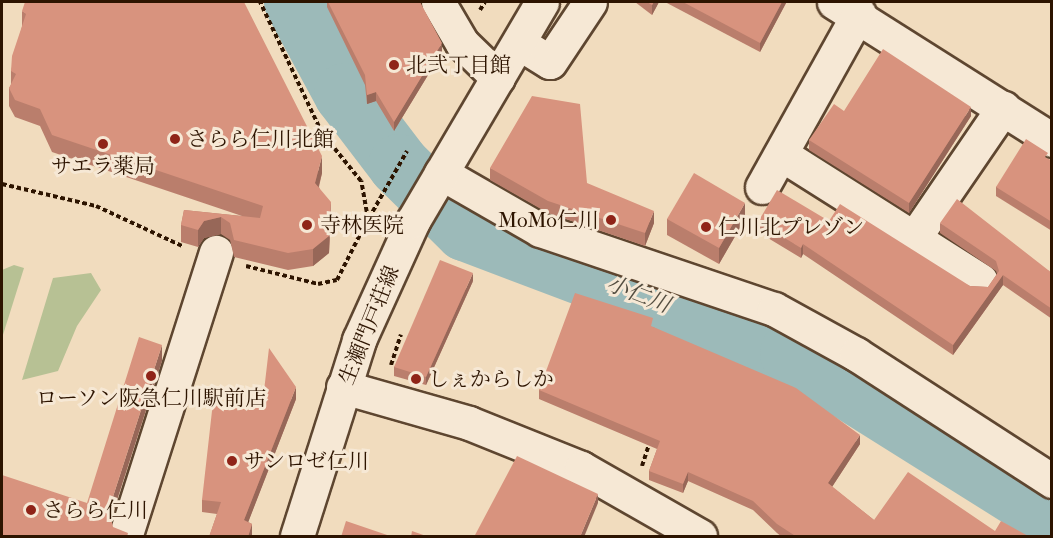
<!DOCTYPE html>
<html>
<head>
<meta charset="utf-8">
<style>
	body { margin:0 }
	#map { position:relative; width:1053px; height:538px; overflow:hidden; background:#f1dcbe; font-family:"IM FELL French Canon","Noto Serif JP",serif }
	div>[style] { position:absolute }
	.green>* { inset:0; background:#b7c194 }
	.river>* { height:62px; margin:-31px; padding:0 31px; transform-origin:31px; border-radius:31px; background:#9cbab9 }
	.path>* { height:4px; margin-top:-2px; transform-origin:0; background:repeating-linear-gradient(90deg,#2d1400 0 4.5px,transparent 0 7.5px) }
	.roads { filter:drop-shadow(2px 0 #5e4630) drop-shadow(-2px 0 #5e4630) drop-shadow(0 2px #5e4630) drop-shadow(0 -2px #5e4630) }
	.street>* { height:33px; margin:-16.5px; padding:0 16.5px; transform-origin:16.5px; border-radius:16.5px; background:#f6e8d5 }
	.secondary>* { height:33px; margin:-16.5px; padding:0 16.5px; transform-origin:16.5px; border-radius:16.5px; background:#f6e8d5 }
	.bridges { filter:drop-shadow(2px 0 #5e4630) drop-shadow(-2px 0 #5e4630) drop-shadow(0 2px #5e4630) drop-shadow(0 -2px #5e4630) }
	.street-bridge>* { height:33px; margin:-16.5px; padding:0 16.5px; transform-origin:16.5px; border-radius:16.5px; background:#f6e8d5 }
	.wall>* { inset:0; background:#ba7e6c }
	.shaded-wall>* { inset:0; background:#976758 }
	.building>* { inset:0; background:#d8937e }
	.dots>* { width:16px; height:16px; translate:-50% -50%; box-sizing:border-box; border:3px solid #f6e8d5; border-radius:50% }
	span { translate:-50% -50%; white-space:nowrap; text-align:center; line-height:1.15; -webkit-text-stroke:6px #f6e8d5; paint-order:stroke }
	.poi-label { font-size:21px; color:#2d1400 }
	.left { translate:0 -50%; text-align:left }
	.right { translate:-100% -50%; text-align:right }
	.street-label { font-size:21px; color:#2d1400 }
	.water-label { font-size:22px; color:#544e41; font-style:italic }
	.frame { position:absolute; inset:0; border:3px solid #2d1400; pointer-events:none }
</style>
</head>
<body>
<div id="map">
	<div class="green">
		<i style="clip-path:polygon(14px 265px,24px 268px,2px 338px,2px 270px)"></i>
		<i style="clip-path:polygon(91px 273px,101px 290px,77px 326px,58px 371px,22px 380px,53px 278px)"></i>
	</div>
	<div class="river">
		<i style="left:295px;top:2px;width:105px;rotate:61.5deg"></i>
		<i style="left:345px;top:94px;width:89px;rotate:52.7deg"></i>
		<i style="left:399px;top:165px;width:93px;rotate:44.6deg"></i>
		<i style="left:465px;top:230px;width:348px;rotate:20.7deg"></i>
		<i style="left:791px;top:353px;width:308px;rotate:32.1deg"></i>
	</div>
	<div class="path">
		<i style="left:480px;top:10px;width:9px;rotate:-58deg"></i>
		<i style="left:2px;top:184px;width:97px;rotate:13.2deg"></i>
		<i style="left:96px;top:206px;width:95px;rotate:24.9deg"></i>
		<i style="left:369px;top:218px;width:77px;rotate:-60.4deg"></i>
		<i style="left:246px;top:266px;width:74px;rotate:14deg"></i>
		<i style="left:318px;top:284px;width:19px;rotate:-12deg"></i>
		<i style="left:337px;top:280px;width:68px;rotate:-63.1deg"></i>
		<i style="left:368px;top:219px;width:39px;rotate:-100deg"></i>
		<i style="left:361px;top:181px;width:62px;rotate:-129.1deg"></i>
		<i style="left:322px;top:133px;width:145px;rotate:-115.3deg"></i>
		<i style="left:391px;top:365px;width:32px;rotate:-72deg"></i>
		<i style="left:642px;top:466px;width:25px;rotate:-72deg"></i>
	</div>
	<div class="roads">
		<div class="street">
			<i style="left:438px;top:2px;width:48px;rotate:59.7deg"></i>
			<i style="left:462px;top:43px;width:50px;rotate:44.2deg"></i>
			<i style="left:834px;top:2px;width:258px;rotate:32.3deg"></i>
			<i style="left:519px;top:43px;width:36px;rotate:32deg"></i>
			<i style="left:550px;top:62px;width:72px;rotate:-56.3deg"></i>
			<i style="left:781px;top:154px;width:236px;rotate:32.3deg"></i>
			<i style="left:441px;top:173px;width:114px;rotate:29.9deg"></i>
			<i style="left:540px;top:230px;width:247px;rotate:18.7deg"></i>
			<i style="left:774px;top:309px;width:94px;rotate:28.8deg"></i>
			<i style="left:856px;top:354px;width:234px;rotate:32.9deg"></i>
			<i style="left:762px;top:187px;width:199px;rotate:-60.9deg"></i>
			<i style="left:914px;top:238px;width:158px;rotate:-55.6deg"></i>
			<i style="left:343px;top:387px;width:131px;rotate:15.9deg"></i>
			<i style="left:469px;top:423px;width:121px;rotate:21.9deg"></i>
			<i style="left:581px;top:468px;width:137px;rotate:29.7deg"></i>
		</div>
		<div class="secondary">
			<i style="left:297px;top:536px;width:206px;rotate:-72.4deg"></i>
			<i style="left:359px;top:340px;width:131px;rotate:-65.6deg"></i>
			<i style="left:413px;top:221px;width:254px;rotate:-59.5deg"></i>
		</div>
	</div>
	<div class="bridges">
		<div class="street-bridge">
			<i style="left:127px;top:531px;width:293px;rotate:-72.3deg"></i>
		</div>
	</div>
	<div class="wall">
		<i style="clip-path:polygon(327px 2px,420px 2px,442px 52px,394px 131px,376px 101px,367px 104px,365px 85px,327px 7px)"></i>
		<i style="clip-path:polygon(635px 2px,659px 2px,652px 15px)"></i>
		<i style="clip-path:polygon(665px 2px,786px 2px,786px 3px,760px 52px)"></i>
		<i style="clip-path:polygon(22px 11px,322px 173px,319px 187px,331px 219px,329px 253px,313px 266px,288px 270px,234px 257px,230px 240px,221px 234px,204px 238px,198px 247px,181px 242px,181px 225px,184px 210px,242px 216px,52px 152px,40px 126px,15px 117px,9px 106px,9px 88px,11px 85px,11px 71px,22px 27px)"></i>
		<i style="clip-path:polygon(844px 111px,971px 116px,909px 213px,809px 150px,809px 140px)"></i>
		<i style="clip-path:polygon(1048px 159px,1052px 161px,1052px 231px,996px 196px,996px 187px)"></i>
		<i style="clip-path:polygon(490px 168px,654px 223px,645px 246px,548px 213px,490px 180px)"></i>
		<i style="clip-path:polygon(667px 219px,745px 219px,719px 264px,667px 235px)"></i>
		<i style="clip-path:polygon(829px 221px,970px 286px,988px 287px,997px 274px,996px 271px,940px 233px,940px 223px,1052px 273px,1052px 319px,1003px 285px,953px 355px,803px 254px,801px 258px,758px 232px,758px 222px)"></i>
		<i style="clip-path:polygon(473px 281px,426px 385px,394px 376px,394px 367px)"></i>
		<i style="clip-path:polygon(653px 327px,860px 444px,832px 487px,874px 520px,995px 531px,1030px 537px,782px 537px,777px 533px,753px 510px,688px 481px,683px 493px,649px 480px,649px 471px,657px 449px,539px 399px,539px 390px)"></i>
		<i style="clip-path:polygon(1052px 350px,1052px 364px,1050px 362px,1050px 352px)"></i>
		<i style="clip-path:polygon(296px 399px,248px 522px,252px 524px,252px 537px,209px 537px,217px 514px,202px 512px,202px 500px,262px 408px)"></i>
	</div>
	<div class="shaded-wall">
		<i style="clip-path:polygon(654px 2px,659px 2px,652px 15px,652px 5px)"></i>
		<i style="clip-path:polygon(782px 2px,786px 2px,786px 3px,760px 52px,760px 43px)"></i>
		<i style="clip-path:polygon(442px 43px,442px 52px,394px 131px,394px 122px)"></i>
		<i style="clip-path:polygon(376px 92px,376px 101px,367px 104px,367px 95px)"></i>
		<i style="clip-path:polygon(971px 107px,971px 116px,909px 213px,909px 203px)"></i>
		<i style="clip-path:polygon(322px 156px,322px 173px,315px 200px,315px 183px)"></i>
		<i style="clip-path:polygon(331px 202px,329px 253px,313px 266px,313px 249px)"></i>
		<i style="clip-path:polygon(745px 203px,745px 219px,719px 264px,719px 248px)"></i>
		<i style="clip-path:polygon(654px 211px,654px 223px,645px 246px,645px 233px)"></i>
		<i style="clip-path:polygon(221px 217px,221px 234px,204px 238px,198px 247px,198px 230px,204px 221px)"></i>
		<i style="clip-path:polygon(803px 244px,803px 254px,801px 258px,801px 248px)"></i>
		<i style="clip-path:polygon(473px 273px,473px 281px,426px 385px,426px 377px)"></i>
		<i style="clip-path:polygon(1003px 275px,1003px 285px,953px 355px,953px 345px)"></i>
		<i style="clip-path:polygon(162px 345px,162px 361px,109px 525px,109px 509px)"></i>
		<i style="clip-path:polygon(296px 387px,296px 399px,244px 533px,244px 520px)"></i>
		<i style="clip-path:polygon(860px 435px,860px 444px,828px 493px,828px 483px)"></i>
		<i style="clip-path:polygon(688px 472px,688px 481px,683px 493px,683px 484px)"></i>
		<i style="clip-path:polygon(598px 494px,598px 503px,584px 537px,580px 537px)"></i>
		<i style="clip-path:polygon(252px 524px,252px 537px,248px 537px)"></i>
	</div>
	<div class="building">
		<i style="clip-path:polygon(25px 2px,244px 2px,322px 156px,315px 183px,331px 202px,329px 236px,313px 249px,288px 253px,234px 240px,230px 223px,221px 217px,204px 221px,198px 230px,181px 225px,184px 210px,260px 218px,263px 206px,52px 135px,40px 109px,15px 100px,9px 88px,16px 74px,11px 71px,12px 56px,26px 14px,22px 11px)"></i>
		<i style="clip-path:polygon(328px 2px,420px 2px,442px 43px,394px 122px,376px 92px,367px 95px,365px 75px)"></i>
		<i style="clip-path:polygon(647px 2px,654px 2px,652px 5px)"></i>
		<i style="clip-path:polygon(683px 2px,782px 2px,760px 43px)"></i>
		<i style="clip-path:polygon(883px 49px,971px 107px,909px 203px,809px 140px,834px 104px,844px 111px)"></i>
		<i style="clip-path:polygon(532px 96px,580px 104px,587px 183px,654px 211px,645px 233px,548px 201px,490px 168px)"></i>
		<i style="clip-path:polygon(1026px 139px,1048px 153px,1045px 157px,1052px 161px,1052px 222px,996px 187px)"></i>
		<i style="clip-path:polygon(694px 173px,745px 203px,719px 248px,667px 219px)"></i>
		<i style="clip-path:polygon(777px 190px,829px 221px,840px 204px,970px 286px,988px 287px,999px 271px,996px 261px,940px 223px,957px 199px,1052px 273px,1052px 309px,1003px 275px,953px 345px,803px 244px,801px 248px,758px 222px)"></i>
		<i style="clip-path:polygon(440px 260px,473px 273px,426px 377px,394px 367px)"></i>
		<i style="clip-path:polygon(575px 293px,653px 318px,651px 326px,796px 388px,860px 435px,828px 483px,874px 520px,908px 472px,995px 531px,1001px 521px,1030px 537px,797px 537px,777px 524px,753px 501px,688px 472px,683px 484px,649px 471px,660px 441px,539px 390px)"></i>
		<i style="clip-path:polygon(139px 337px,162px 345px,109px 509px,113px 527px,128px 533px,127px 537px,2px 537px,2px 475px,87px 503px)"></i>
		<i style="clip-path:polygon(269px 348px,296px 387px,244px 520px,252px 524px,248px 537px,209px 537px,221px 502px,202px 500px,213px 402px,262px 408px)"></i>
		<i style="clip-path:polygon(517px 456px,598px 494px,580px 537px,474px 537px)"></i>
		<i style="clip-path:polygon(346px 521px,393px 537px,341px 537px)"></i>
		<i style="clip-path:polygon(412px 531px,429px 537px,411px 537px)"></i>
	</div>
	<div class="dots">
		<i style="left:394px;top:65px;background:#8f2418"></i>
		<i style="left:175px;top:139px;background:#8f2418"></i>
		<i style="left:103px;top:144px;background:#8f2418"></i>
		<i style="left:611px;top:220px;background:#8f2418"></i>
		<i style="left:307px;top:225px;background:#8f2418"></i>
		<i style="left:706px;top:227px;background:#8f2418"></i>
		<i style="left:151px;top:376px;background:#8f2418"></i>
		<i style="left:416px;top:379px;background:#8f2418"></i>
		<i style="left:232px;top:461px;background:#8f2418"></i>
		<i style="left:31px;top:510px;background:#8f2418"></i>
	</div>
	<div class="poi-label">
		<span class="left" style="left:406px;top:65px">北弐丁目館</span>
		<span class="left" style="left:187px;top:139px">さらら仁川北館</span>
		<span style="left:103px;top:166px">サエラ薬局</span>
		<span class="right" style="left:599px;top:220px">MoMo仁川</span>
		<span class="left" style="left:320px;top:225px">寺林医院</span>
		<span class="left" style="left:718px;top:227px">仁川北プレゾン</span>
		<span class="left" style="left:428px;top:379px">しぇからしか</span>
		<span style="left:151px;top:398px">ローソン阪急仁川駅前店</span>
		<span class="left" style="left:244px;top:461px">サンロゼ仁川</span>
		<span class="left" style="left:43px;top:510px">さらら仁川</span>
	</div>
	<div class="street-label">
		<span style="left:369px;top:325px;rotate:-68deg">生瀬門戸荘線</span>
	</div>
	<div class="water-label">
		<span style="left:638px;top:295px;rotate:21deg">小仁川</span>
	</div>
	<div class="frame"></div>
</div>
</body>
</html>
